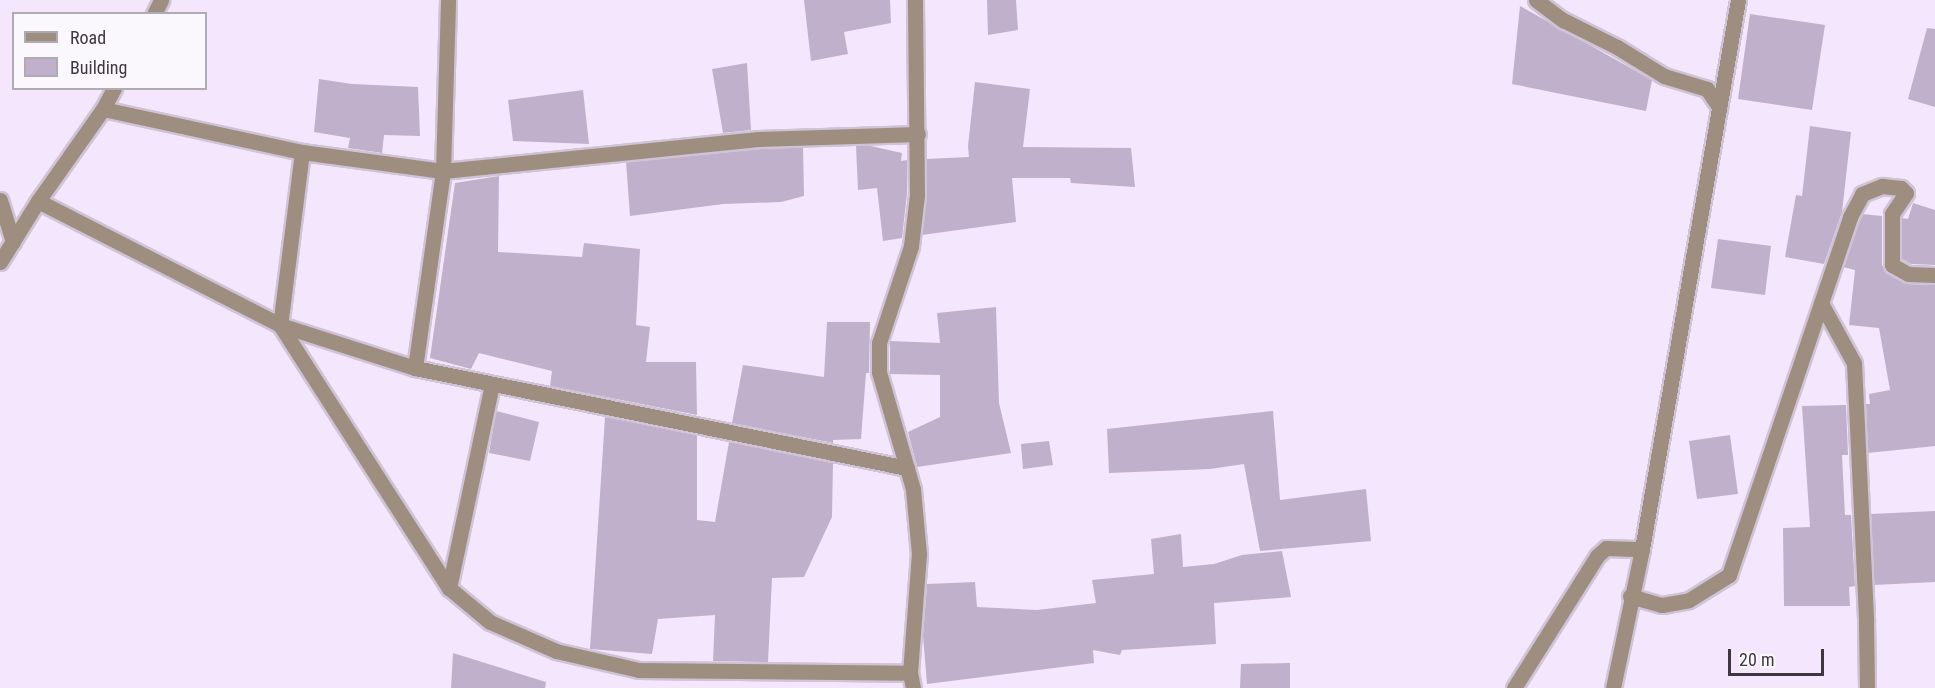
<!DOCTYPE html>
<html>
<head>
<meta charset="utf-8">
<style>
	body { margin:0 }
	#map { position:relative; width:1935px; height:688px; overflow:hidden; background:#f4e6fc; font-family:"Roboto Condensed",sans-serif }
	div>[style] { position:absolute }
	.building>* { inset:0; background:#c1b0cb }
	.roads { filter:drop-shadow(2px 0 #d0c3d7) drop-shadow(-2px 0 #d0c3d7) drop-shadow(0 2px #d0c3d7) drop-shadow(0 -2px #d0c3d7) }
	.minor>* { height:15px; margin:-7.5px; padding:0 7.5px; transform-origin:7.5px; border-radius:7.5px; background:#9d8e7f }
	span { translate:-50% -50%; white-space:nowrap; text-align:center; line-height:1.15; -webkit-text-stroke:4.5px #fbf8fd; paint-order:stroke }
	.legend { position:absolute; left:12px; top:12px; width:195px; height:78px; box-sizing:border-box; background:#fbf8fd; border:2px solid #afabb2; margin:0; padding:8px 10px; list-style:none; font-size:18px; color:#3e3742 }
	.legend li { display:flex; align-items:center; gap:12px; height:30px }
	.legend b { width:30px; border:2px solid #afabb2 }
	.scale { position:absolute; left:1728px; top:649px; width:96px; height:27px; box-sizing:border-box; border:3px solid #3e3742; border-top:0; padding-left:8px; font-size:18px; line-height:21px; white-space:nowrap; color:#3e3742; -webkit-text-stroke:4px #fbf8fd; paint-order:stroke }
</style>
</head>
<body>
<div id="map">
	<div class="building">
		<i style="clip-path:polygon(804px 0,890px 0,891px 23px,844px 32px,848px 54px,811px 61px)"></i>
		<i style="clip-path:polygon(987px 0,1016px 0,1018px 30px,988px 35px)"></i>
		<i style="clip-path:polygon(1520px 6px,1652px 80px,1646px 111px,1512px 84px)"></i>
		<i style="clip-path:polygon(1750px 14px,1825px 25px,1812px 110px,1738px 99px)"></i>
		<i style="clip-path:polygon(1927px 28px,1935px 29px,1935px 107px,1908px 99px)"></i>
		<i style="clip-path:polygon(747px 63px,751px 130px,723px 133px,712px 69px)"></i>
		<i style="clip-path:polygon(319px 79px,352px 84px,418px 87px,420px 136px,384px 135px,382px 153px,348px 148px,350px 138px,314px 132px)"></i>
		<i style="clip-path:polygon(975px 82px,1030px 89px,1023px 147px,1131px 148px,1135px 187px,1071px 183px,1070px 178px,1012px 178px,1016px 222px,922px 235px,927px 196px,926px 159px,969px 157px,968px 146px)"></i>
		<i style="clip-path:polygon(583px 90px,589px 144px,513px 141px,508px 100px)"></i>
		<i style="clip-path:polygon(1810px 126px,1851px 132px,1842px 212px,1824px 264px,1785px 257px,1796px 195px,1802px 196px)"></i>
		<i style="clip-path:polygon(866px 145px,902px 153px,901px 161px,907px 160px,907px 194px,902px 238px,883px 241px,877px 188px,858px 190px,856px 146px)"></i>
		<i style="clip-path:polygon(803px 147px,804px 196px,781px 202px,723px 204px,630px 216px,626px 162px,759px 149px)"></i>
		<i style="clip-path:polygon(499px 176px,498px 252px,582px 257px,584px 243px,640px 249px,636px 325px,650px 327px,646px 362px,696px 362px,697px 415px,550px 386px,552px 371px,479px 353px,471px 369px,430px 358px,455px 183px)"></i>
		<i style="clip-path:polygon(1913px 203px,1935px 210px,1935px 265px,1911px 264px,1902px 259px,1902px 218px,1908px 219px)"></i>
		<i style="clip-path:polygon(1862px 214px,1882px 216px,1882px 265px,1887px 273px,1907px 284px,1935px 285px,1935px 446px,1868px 453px,1866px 404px,1870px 404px,1869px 394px,1890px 390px,1879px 328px,1849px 325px,1855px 270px,1843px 267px)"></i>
		<i style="clip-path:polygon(1718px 239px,1771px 246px,1765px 295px,1711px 288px)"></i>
		<i style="clip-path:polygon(996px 307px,999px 403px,1011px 453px,917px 467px,908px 432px,940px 417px,940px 375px,890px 374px,890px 341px,940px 343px,937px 313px)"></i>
		<i style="clip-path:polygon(827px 322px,870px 322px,869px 373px,866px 373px,861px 439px,833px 440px,833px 443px,732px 423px,743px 365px,824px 377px)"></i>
		<i style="clip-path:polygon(1846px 405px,1848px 455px,1842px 455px,1845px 515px,1851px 515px,1855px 586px,1849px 587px,1850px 606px,1784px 606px,1783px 528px,1810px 527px,1802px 406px)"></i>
		<i style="clip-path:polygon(496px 411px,539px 422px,530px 461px,489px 453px)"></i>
		<i style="clip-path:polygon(1273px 411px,1280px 500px,1366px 489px,1371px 541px,1260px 551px,1244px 464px,1210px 469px,1109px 473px,1107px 429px)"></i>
		<i style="clip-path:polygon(605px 417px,697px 435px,697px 520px,715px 522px,729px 442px,833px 463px,832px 517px,804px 577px,772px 578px,768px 662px,713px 661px,715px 615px,658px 619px,652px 654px,590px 649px)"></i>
		<i style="clip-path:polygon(1730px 435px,1738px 494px,1697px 499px,1689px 441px)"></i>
		<i style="clip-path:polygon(1049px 441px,1053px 465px,1023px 469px,1021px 444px)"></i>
		<i style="clip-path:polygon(1935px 511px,1935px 582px,1874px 585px,1871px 514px)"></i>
		<i style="clip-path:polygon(1181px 534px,1183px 567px,1214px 564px,1242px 555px,1282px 551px,1291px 597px,1214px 603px,1216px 644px,1122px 650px,1120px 655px,1093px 650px,1094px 663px,927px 684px,923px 636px,927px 584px,975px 582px,977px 607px,1037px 610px,1096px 603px,1092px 580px,1154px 574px,1151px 539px)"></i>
		<i style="clip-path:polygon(453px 653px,546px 682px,545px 688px,451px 688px)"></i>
		<i style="clip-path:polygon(1290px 663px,1290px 688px,1240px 688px,1241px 664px)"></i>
	</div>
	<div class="roads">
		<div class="minor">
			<i style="left:1536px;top:0;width:34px;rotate:37deg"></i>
			<i style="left:1563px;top:20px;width:60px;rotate:26.6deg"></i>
			<i style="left:1617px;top:47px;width:55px;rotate:31.7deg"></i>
			<i style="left:1664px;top:76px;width:45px;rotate:16.8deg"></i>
			<i style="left:1707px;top:89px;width:22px;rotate:56deg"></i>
			<i style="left:154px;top:14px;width:16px;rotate:-63deg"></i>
			<i style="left:103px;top:109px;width:204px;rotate:12.2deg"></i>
			<i style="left:302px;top:152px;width:142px;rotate:7.7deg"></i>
			<i style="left:443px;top:171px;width:317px;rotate:-5.8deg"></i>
			<i style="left:758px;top:139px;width:160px;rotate:-1.8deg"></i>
			<i style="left:302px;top:152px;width:174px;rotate:97.2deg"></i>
			<i style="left:280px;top:325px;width:313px;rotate:57.3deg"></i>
			<i style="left:449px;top:588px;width:53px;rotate:39.7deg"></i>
			<i style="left:490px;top:622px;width:72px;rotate:23.7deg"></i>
			<i style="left:556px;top:651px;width:85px;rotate:12.9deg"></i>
			<i style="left:639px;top:670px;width:271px;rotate:0.6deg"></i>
			<i style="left:0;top:200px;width:44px;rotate:72.8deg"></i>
			<i style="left:38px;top:201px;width:272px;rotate:27.1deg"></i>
			<i style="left:280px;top:325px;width:142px;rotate:17.7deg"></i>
			<i style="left:415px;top:368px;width:502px;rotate:11.49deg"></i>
			<i style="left:0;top:262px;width:72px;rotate:-58.1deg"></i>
			<i style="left:38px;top:201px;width:113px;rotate:-54.8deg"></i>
			<i style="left:103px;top:109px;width:24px;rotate:-62deg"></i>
			<i style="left:1821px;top:303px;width:68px;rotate:61.2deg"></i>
			<i style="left:1854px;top:363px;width:259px;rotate:87.3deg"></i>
			<i style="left:1866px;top:622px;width:66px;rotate:89.1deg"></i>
			<i style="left:415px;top:368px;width:199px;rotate:-81.9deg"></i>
			<i style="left:443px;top:171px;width:171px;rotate:-88.3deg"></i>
			<i style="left:449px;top:588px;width:208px;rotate:-78.1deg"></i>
			<i style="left:1630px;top:596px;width:33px;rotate:16deg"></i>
			<i style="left:1662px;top:605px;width:27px;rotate:-10deg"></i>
			<i style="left:1689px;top:600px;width:47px;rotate:-32deg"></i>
			<i style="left:1729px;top:575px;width:378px;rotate:-71.3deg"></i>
			<i style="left:1850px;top:217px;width:26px;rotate:-62deg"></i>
			<i style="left:1862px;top:194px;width:22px;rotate:-22deg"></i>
			<i style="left:1882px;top:186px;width:19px;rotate:6deg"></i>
			<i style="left:1901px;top:188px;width:7px;rotate:45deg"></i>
			<i style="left:1906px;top:193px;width:25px;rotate:124deg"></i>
			<i style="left:1892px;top:214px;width:51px;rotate:90deg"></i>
			<i style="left:1892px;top:265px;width:18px;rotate:29deg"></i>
			<i style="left:1908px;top:274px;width:27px;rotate:2deg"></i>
			<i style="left:913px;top:688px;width:15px;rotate:-101deg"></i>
			<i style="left:910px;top:673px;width:119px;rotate:-85.7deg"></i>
			<i style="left:919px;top:554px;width:65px;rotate:-95.3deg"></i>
			<i style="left:913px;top:489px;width:122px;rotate:-106.2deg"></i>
			<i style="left:879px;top:372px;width:29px;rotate:-90deg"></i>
			<i style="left:879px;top:343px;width:102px;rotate:-71.7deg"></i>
			<i style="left:911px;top:246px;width:51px;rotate:-83.3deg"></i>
			<i style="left:917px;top:195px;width:195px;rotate:-90.6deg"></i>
			<i style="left:1514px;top:688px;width:156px;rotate:-57.8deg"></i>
			<i style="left:1597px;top:556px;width:12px;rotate:-42deg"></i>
			<i style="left:1606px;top:548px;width:36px;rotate:2deg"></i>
			<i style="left:1613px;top:688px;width:142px;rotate:-78.2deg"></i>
			<i style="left:1642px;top:549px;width:557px;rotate:-80.08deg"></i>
		</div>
	</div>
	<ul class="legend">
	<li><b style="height:8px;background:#9d8e7f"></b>Road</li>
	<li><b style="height:16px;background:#c1b0cb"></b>Building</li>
	</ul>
	<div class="scale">20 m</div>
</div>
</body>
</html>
